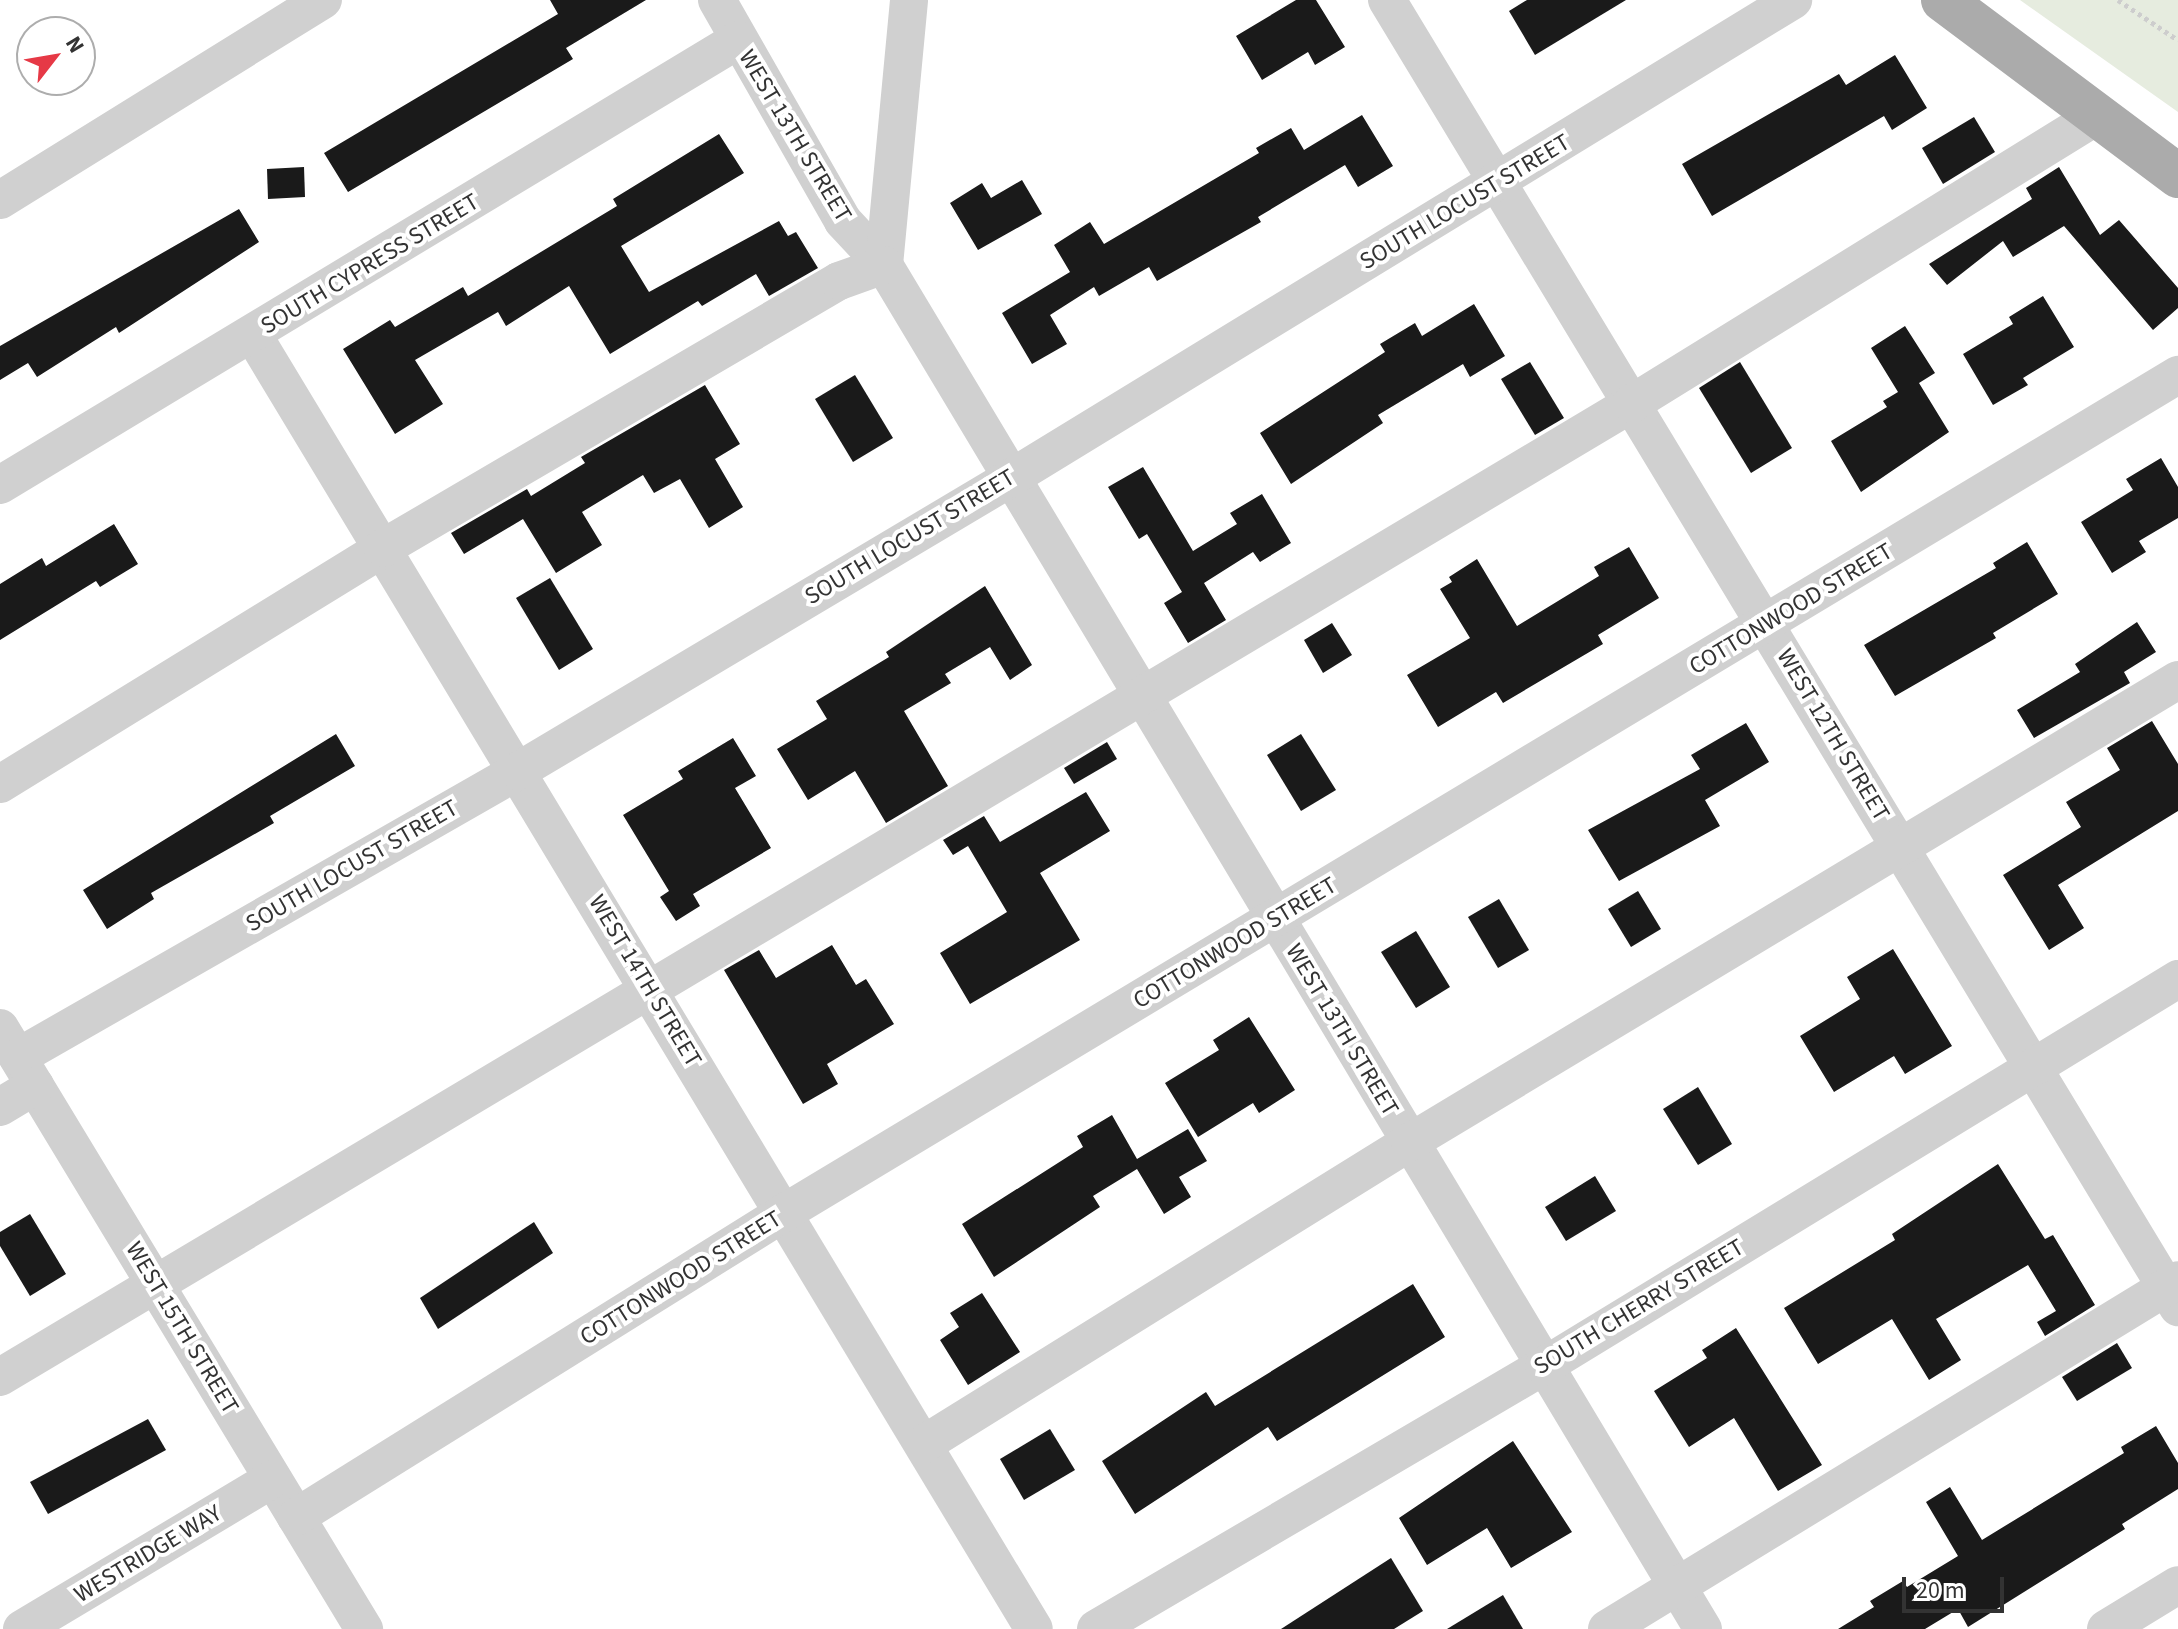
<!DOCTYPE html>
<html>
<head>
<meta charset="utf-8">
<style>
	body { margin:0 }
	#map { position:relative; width:2178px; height:1629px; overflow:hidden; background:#fff; font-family:"Source Sans 3",sans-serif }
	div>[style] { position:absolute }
	.green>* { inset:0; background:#e6ecdf }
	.building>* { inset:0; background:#1a1a1a }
	.path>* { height:5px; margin-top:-2.5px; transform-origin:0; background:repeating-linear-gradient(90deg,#cdcdcd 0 4px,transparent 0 8px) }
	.minor>* { height:38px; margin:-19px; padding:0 19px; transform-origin:19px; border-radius:19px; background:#d0d0d0 }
	.major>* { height:44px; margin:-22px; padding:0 22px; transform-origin:22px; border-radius:22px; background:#ababab }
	span { translate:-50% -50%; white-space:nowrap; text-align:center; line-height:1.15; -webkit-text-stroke:8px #fff; paint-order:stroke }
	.street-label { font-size:24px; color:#333 }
	.north { position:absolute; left:16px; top:16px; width:80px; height:80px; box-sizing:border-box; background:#fff; border:2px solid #adadad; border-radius:50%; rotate:59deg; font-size:22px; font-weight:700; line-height:32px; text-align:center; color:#333 }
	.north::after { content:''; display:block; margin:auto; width:28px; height:36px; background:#e63946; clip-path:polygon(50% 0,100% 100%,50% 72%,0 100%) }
	.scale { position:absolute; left:1902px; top:1577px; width:102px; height:36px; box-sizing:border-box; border:4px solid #333; border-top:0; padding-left:10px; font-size:24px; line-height:28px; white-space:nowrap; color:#333; -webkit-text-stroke:6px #fff; paint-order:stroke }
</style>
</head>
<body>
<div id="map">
	<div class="green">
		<i style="clip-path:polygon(2020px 0,2178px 0,2178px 112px)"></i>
	</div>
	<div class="building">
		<i style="clip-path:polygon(550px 0,646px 0,566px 48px,573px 59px,348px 192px,324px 153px,558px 14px)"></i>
		<i style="clip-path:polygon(1296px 0,1316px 0,1345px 47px,1315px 65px,1308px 52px,1262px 80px,1236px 36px)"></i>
		<i style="clip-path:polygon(1527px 0,1626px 0,1535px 55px,1509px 11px)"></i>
		<i style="clip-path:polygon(1895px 55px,1927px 108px,1892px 130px,1884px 116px,1712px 216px,1682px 164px,1839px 74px,1846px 85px)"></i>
		<i style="clip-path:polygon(1362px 115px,1393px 166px,1358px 187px,1345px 165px,1258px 217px,1261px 222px,1157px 281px,1149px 267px,1099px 296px,1094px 287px,1050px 315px,1067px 344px,1032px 364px,1002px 313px,1070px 272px,1054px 245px,1090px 222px,1104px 244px,1259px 153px,1256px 148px,1291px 128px,1304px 150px)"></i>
		<i style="clip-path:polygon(1974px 117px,1995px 152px,1943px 184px,1922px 148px)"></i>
		<i style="clip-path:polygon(719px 134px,744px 173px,621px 246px,649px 292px,779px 221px,788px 236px,796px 232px,818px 268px,769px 296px,756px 274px,702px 306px,698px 301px,610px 354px,569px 286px,506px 326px,498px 312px,415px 360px,443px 404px,395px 434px,343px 349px,390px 320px,395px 327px,463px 287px,468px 296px,617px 206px,613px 199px)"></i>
		<i style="clip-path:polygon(304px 167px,305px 197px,268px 199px,267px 169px)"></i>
		<i style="clip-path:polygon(2059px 167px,2100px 235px,2119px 220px,2178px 288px,2178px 308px,2153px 330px,2064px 226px,2013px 257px,2003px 241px,1947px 285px,1929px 264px,2032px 199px,2026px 188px)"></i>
		<i style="clip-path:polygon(1022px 180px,1042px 214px,978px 250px,950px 203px,982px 183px,991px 198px)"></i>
		<i style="clip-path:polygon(239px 209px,259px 242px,119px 333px,116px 327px,37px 377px,28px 363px,0 380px,0 346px)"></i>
		<i style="clip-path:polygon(2043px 296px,2074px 347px,2023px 378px,2028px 385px,1993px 405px,1963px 354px,2013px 324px,2009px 317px)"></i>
		<i style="clip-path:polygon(1474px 304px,1505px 356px,1470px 377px,1463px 364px,1378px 415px,1383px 423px,1291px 484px,1260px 433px,1385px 352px,1380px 344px,1415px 323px,1422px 336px)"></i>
		<i style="clip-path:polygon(1905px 326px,1935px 373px,1919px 383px,1949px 432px,1861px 492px,1831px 441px,1887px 407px,1883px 401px,1898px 392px,1871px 348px)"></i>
		<i style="clip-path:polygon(1530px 362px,1564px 418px,1535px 435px,1501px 379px)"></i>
		<i style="clip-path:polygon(1740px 362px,1792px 448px,1751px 473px,1699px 388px)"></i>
		<i style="clip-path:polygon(855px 375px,893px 438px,853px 462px,815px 399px)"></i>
		<i style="clip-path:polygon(705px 385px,740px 444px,715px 459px,743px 507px,709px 528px,680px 479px,654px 493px,643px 475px,582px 512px,602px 545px,556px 573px,523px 519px,464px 554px,451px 533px,527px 489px,531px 496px,585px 463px,581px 457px)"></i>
		<i style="clip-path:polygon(2161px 458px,2178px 487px,2178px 518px,2139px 541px,2146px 552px,2112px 573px,2081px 522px,2133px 490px,2126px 479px)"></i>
		<i style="clip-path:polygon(1143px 467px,1193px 551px,1237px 524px,1230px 513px,1262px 494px,1291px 543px,1260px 562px,1253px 552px,1204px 583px,1226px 620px,1188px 643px,1164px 603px,1182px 592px,1147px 534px,1139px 539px,1108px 487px)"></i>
		<i style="clip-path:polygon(114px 524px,138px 564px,100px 587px,96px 581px,0 640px,0 584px,42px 558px,46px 566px)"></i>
		<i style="clip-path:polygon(2027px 542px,2058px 594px,1993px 633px,1996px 638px,1895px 696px,1864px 645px,1996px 568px,1993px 563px)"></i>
		<i style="clip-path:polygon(1629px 547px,1659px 598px,1598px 635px,1603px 644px,1503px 703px,1496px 692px,1438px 727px,1407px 675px,1470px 638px,1440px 589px,1452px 582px,1449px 577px,1477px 559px,1517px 626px,1599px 576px,1594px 567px)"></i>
		<i style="clip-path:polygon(550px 578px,593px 649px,559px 670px,516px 598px)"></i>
		<i style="clip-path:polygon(985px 586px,1032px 665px,1010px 680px,990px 647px,945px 674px,951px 683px,904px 711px,948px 786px,886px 823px,855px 771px,808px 800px,777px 749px,827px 719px,816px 701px,889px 657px,886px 652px)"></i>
		<i style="clip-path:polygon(2137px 622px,2156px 652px,2124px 672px,2130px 683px,2034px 738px,2017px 710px,2080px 672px,2075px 664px)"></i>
		<i style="clip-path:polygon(1332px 623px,1352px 655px,1323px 673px,1304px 640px)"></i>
		<i style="clip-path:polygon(2152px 721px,2178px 764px,2178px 811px,2058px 885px,2084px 928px,2049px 950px,2003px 875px,2081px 827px,2066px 802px,2120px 770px,2107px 748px)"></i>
		<i style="clip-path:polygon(1746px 723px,1769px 762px,1705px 800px,1720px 826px,1619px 881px,1588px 830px,1700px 769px,1691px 755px)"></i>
		<i style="clip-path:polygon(336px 734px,355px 766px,270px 816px,274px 823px,151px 893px,154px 899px,107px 929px,83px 890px)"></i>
		<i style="clip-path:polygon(1301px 734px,1336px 790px,1301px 811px,1267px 755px)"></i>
		<i style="clip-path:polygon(733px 738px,756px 776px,735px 788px,771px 848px,693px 894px,700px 906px,676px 921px,660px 897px,669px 891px,623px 815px,683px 779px,678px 771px)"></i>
		<i style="clip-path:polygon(1107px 742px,1117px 759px,1074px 784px,1064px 768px)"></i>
		<i style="clip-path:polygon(1086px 792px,1110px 831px,1040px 873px,1080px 940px,970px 1004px,940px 953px,1007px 912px,968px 846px,953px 855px,943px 840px,984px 816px,1000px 842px)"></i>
		<i style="clip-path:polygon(1638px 891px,1661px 929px,1631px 947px,1608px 909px)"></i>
		<i style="clip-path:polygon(1499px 899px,1529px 950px,1498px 968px,1468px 917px)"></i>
		<i style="clip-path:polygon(1416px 931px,1450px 987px,1416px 1008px,1381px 952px)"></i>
		<i style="clip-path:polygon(832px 945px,856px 985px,866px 979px,894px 1024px,827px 1064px,838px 1084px,803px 1104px,724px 970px,759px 950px,776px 978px)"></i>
		<i style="clip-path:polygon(1893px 949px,1952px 1046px,1905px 1074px,1894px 1056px,1834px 1092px,1800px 1036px,1860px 999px,1847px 977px)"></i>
		<i style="clip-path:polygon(1249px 1017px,1295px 1090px,1259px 1113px,1253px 1103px,1198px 1137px,1165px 1083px,1219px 1050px,1213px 1040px)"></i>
		<i style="clip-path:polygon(1698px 1087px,1732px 1144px,1698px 1165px,1663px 1109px)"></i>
		<i style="clip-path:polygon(1112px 1115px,1137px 1159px,1188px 1129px,1207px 1161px,1179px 1177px,1191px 1197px,1164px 1214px,1137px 1169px,1093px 1196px,1100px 1207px,994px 1277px,962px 1224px,1083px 1147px,1077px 1136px)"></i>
		<i style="clip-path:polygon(1998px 1164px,2045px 1239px,2053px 1235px,2095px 1305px,2045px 1336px,2037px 1322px,2056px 1311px,2028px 1265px,1936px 1319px,1961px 1360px,1929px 1380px,1892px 1319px,1818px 1364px,1784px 1308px,1895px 1240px,1892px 1234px)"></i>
		<i style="clip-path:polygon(1595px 1176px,1616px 1211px,1566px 1241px,1545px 1207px)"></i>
		<i style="clip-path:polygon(30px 1214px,66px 1274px,30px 1296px,0 1246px,0 1232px)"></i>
		<i style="clip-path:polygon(534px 1222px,553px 1253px,438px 1329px,420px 1298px)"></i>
		<i style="clip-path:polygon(1413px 1284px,1445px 1337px,1277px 1441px,1268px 1427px,1135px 1514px,1102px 1461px,1206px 1392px,1215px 1406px)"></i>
		<i style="clip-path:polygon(982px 1293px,1020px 1352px,968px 1385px,940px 1340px,959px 1327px,950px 1313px)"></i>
		<i style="clip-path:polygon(1736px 1328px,1822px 1465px,1778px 1491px,1734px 1418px,1689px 1447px,1654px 1391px,1707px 1358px,1702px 1350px)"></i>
		<i style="clip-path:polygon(2117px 1343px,2132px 1368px,2077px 1401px,2062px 1377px)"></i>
		<i style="clip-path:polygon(148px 1419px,166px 1450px,48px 1514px,30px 1482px)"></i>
		<i style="clip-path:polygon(2156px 1426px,2178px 1463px,2178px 1489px,2122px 1524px,2125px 1529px,1968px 1627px,1958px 1609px,1925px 1629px,1838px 1629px,1874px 1607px,1870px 1601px,1903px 1581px,1907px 1587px,1958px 1556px,1926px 1502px,1950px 1487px,1982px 1540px,2124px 1453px,2121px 1447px)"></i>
		<i style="clip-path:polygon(1050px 1429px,1075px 1470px,1024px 1500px,1000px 1459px)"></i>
		<i style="clip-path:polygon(1513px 1441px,1572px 1532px,1511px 1568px,1487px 1528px,1427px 1565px,1399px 1518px)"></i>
		<i style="clip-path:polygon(1391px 1558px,1423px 1611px,1394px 1629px,1281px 1629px)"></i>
		<i style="clip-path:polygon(1503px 1595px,1523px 1629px,1447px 1629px)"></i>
	</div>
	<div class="path">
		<i style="left:2118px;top:0;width:72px;rotate:33.7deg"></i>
	</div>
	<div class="minor">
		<i style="left:717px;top:0;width:254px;rotate:60.3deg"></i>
		<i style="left:843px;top:221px;width:60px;rotate:47deg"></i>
		<i style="left:884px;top:265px;width:1591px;rotate:59.02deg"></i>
		<i style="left:1387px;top:0;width:1528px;rotate:58.82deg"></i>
		<i style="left:0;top:200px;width:380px;rotate:-31.8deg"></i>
		<i style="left:884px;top:265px;width:266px;rotate:-84.6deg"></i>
		<i style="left:253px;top:335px;width:1511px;rotate:58.89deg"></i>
		<i style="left:0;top:485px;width:862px;rotate:-31.09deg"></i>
		<i style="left:0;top:784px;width:450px;rotate:-31.6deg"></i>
		<i style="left:383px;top:548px;width:528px;rotate:-30.35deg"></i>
		<i style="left:839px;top:281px;width:48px;rotate:-19.6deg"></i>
		<i style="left:0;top:1028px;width:703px;rotate:58.8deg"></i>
		<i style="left:18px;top:1057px;width:576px;rotate:-29.77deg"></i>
		<i style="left:518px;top:771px;width:571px;rotate:-30.74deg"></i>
		<i style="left:1009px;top:479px;width:919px;rotate:-31.42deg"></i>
		<i style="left:0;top:1107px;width:41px;rotate:-31deg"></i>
		<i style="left:0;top:1377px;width:1899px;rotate:-30.82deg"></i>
		<i style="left:1631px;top:404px;width:546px;rotate:-31.74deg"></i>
		<i style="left:924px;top:1444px;width:572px;rotate:-31.86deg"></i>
		<i style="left:1410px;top:1142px;width:896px;rotate:-31.03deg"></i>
		<i style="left:296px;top:1517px;width:573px;rotate:-31.94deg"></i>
		<i style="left:782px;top:1214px;width:1629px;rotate:-31.01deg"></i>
		<i style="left:22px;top:1629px;width:292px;rotate:-30.9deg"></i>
		<i style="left:1096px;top:1629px;width:519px;rotate:-30.42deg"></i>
		<i style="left:1544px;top:1366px;width:743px;rotate:-31.4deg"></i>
		<i style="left:1607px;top:1629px;width:669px;rotate:-31.43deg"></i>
		<i style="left:2106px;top:1629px;width:84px;rotate:-31.4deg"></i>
	</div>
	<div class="major">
		<i style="left:1943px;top:0;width:294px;rotate:36.8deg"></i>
	</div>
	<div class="street-label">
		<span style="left:795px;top:136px;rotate:59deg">WEST 13TH STREET</span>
		<span style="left:1465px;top:202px;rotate:-31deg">SOUTH LOCUST STREET</span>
		<span style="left:370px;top:264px;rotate:-31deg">SOUTH CYPRESS STREET</span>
		<span style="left:910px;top:537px;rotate:-31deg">SOUTH LOCUST STREET</span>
		<span style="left:1791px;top:609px;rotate:-31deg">COTTONWOOD STREET</span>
		<span style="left:1833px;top:735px;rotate:59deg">WEST 12TH STREET</span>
		<span style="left:352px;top:866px;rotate:-30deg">SOUTH LOCUST STREET</span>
		<span style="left:1235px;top:943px;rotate:-31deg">COTTONWOOD STREET</span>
		<span style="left:645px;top:981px;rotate:59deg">WEST 14TH STREET</span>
		<span style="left:1342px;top:1030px;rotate:59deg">WEST 13TH STREET</span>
		<span style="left:681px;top:1278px;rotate:-32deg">COTTONWOOD STREET</span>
		<span style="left:1639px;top:1307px;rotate:-31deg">SOUTH CHERRY STREET</span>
		<span style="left:182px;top:1328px;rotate:59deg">WEST 15TH STREET</span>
		<span style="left:148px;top:1554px;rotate:-31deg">WESTRIDGE WAY</span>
	</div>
	<div class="north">N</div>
	<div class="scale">20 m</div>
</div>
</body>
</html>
